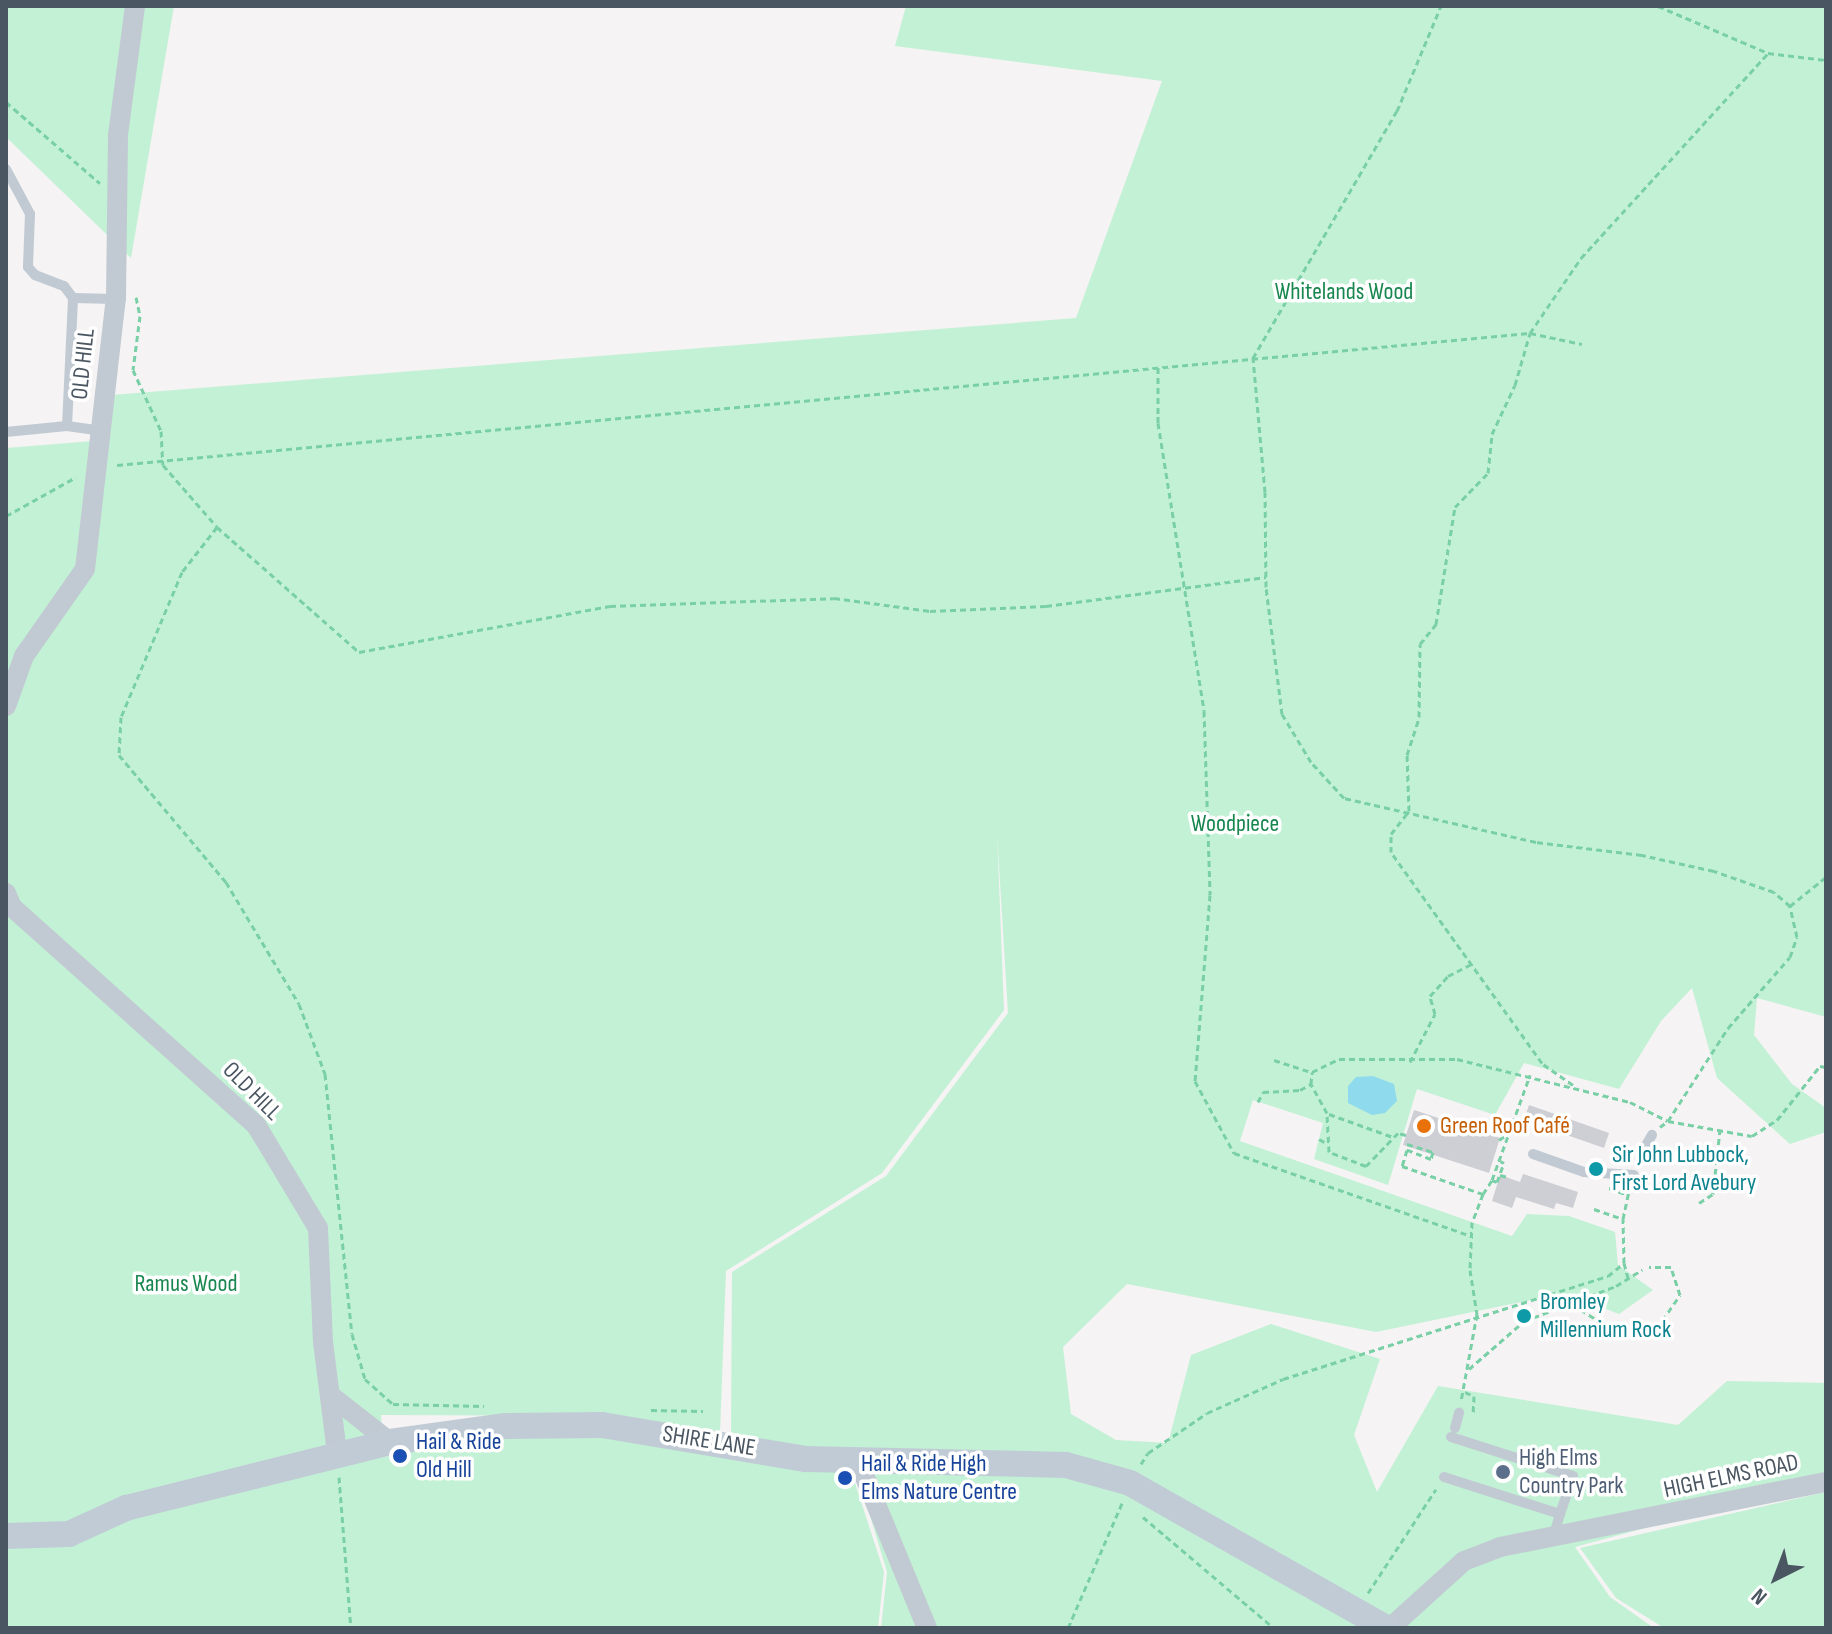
<!DOCTYPE html>
<html>
<head>
<meta charset="utf-8">
<style>
	body { margin:0 }
	#map { position:relative; width:1832px; height:1634px; overflow:hidden; background:#f5f3f3; font-family:"Sofia Sans Condensed",sans-serif }
	div>[style] { position:absolute }
	.green>* { inset:0; background:#c3f1d5 }
	.water>* { inset:0; background:#90daee }
	.building>* { inset:0; background:#cdcfd5 }
	.path>* { height:3px; margin-top:-1.5px; transform-origin:0; background:repeating-linear-gradient(90deg,#7ad0a6 0 6px,transparent 0 10px) }
	.lane>* { height:10px; margin:-5px; padding:0 5px; transform-origin:5px; border-radius:5px; background:#c1cad2 }
	.street>* { height:20px; margin:-10px; padding:0 10px; transform-origin:10px; border-radius:10px; background:#c1cad2 }
	.secondary>* { height:26px; margin:-13px; padding:0 13px; transform-origin:13px; border-radius:13px; background:#c1cbd6 }
	.dots>* { width:22px; height:22px; translate:-50% -50%; box-sizing:border-box; border:4px solid #fff; border-radius:50% }
	span { translate:-50% -50%; white-space:nowrap; text-align:center; line-height:1.15; -webkit-text-stroke:7px #fff; paint-order:stroke }
	.park-label { font-size:24px; color:#17864f }
	.street-label { font-size:24px; color:#4a5661 }
	.food-label { font-size:24px; color:#c56008 }
	.left { translate:0 -50%; text-align:left }
	.culture-label { font-size:24px; color:#0d838f }
	.transit-label { font-size:24px; color:#164399 }
	.service-label { font-size:24px; color:#4e5e75 }
	.frame { position:absolute; inset:0; border:8px solid #4a5661; pointer-events:none }
	.north { position:absolute; left:1736px; top:1538px; width:80px; height:80px; -webkit-text-stroke:6px #fff; paint-order:stroke; rotate:222deg; font-size:22px; font-weight:700; line-height:32px; text-align:center; color:#4a5661 }
	.north::after { content:''; display:block; margin:auto; width:28px; height:36px; background:#4a5661; clip-path:polygon(50% 0,100% 100%,50% 72%,0 100%) }
</style>
</head>
<body>
<div id="map">
	<div class="green">
		<i style="clip-path:polygon(6px 6px,174px 6px,131px 258px,6px 137px)"></i>
		<i style="clip-path:polygon(906px 6px,1826px 6px,1826px 1017px,1757px 998px,1754px 1035px,1792px 1084px,1826px 1108px,1826px 1132px,1790px 1144px,1717px 1078px,1692px 988px,1661px 1021px,1619px 1089px,1524px 1063px,1495px 1115px,1417px 1089px,1388px 1185px,1314px 1159px,1323px 1123px,1253px 1100px,1240px 1141px,1512px 1236px,1527px 1214px,1569px 1216px,1615px 1232px,1618px 1265px,1653px 1290px,1619px 1314px,1565px 1293px,1376px 1332px,1127px 1284px,1063px 1347px,1071px 1414px,1116px 1440px,1168px 1443px,1191px 1355px,1271px 1324px,1380px 1359px,1354px 1435px,1377px 1492px,1438px 1386px,1678px 1425px,1727px 1381px,1826px 1383px,1826px 1479px,1575px 1547px,1610px 1597px,1654px 1628px,881px 1628px,887px 1572px,856px 1469px,731px 1432px,732px 1272px,886px 1176px,1008px 1013px,997px 833px,1004px 1010px,882px 1173px,726px 1271px,720px 1433px,605px 1416px,381px 1415px,382px 1435px,67px 1526px,6px 1529px,6px 448px,93px 441px,99px 396px,1076px 318px,1162px 81px,895px 46px)"></i>
		<i style="clip-path:polygon(576px 1432px,852px 1474px,884px 1572px,878px 1628px,6px 1628px,6px 1542px,349px 1463px,501px 1436px)"></i>
		<i style="clip-path:polygon(1826px 1492px,1826px 1628px,1664px 1628px,1616px 1598px,1580px 1548px)"></i>
	</div>
	<div class="water">
		<i style="clip-path:polygon(1373px 1076px,1394px 1084px,1397px 1101px,1385px 1113px,1372px 1115px,1348px 1103px,1348px 1086px,1356px 1077px)"></i>
	</div>
	<div class="building">
		<i style="clip-path:polygon(1529px 1105px,1609px 1133px,1604px 1148px,1524px 1120px)"></i>
		<i style="clip-path:polygon(1414px 1110px,1500px 1138px,1489px 1173px,1403px 1145px)"></i>
		<i style="clip-path:polygon(1523px 1174px,1578px 1192px,1573px 1208px,1556px 1203px,1554px 1209px,1516px 1197px,1512px 1208px,1492px 1201px,1500px 1175px,1520px 1182px)"></i>
	</div>
	<div class="path">
		<i style="left:1658px;top:6px;width:120px;rotate:23.1deg"></i>
		<i style="left:1768px;top:53px;width:58px;rotate:6.9deg"></i>
		<i style="left:6px;top:102px;width:124px;rotate:40.8deg"></i>
		<i style="left:136px;top:297px;width:19px;rotate:78deg"></i>
		<i style="left:140px;top:316px;width:54px;rotate:97.4deg"></i>
		<i style="left:133px;top:370px;width:67px;rotate:65.3deg"></i>
		<i style="left:161px;top:431px;width:34px;rotate:87deg"></i>
		<i style="left:163px;top:465px;width:82px;rotate:48.9deg"></i>
		<i style="left:217px;top:527px;width:57px;rotate:127.9deg"></i>
		<i style="left:182px;top:572px;width:157px;rotate:112.8deg"></i>
		<i style="left:121px;top:717px;width:38px;rotate:93deg"></i>
		<i style="left:119px;top:755px;width:166px;rotate:49.9deg"></i>
		<i style="left:226px;top:882px;width:142px;rotate:59.1deg"></i>
		<i style="left:299px;top:1004px;width:75px;rotate:69.6deg"></i>
		<i style="left:325px;top:1074px;width:261px;rotate:84.1deg"></i>
		<i style="left:352px;top:1334px;width:47px;rotate:73.9deg"></i>
		<i style="left:365px;top:1379px;width:38px;rotate:42deg"></i>
		<i style="left:393px;top:1404px;width:91px;rotate:1.3deg"></i>
		<i style="left:1158px;top:367px;width:56px;rotate:90deg"></i>
		<i style="left:1158px;top:423px;width:292px;rotate:80.9deg"></i>
		<i style="left:1204px;top:711px;width:184px;rotate:88.1deg"></i>
		<i style="left:1210px;top:895px;width:187px;rotate:94.6deg"></i>
		<i style="left:1195px;top:1081px;width:82px;rotate:61.6deg"></i>
		<i style="left:1234px;top:1153px;width:251px;rotate:19.3deg"></i>
		<i style="left:117px;top:465px;width:1419px;rotate:-5.34deg"></i>
		<i style="left:1530px;top:333px;width:53px;rotate:11.9deg"></i>
		<i style="left:6px;top:516px;width:80px;rotate:-29.1deg"></i>
		<i style="left:217px;top:527px;width:189px;rotate:41.4deg"></i>
		<i style="left:359px;top:652px;width:255px;rotate:-10.4deg"></i>
		<i style="left:610px;top:606px;width:224px;rotate:-2deg"></i>
		<i style="left:834px;top:598px;width:97px;rotate:7.7deg"></i>
		<i style="left:930px;top:611px;width:116px;rotate:-2.5deg"></i>
		<i style="left:1046px;top:606px;width:222px;rotate:-7.5deg"></i>
		<i style="left:1790px;top:906px;width:46px;rotate:-38.9deg"></i>
		<i style="left:1274px;top:1060px;width:40px;rotate:18deg"></i>
		<i style="left:1410px;top:1062px;width:54px;rotate:-62.5deg"></i>
		<i style="left:1435px;top:1014px;width:19px;rotate:-106deg"></i>
		<i style="left:1430px;top:996px;width:27px;rotate:-48deg"></i>
		<i style="left:1448px;top:976px;width:27px;rotate:-27deg"></i>
		<i style="left:1573px;top:1085px;width:38px;rotate:-145deg"></i>
		<i style="left:1542px;top:1063px;width:259px;rotate:-125.6deg"></i>
		<i style="left:1391px;top:852px;width:18px;rotate:-90deg"></i>
		<i style="left:1391px;top:834px;width:29px;rotate:-52deg"></i>
		<i style="left:1409px;top:811px;width:56px;rotate:-92deg"></i>
		<i style="left:1407px;top:755px;width:40px;rotate:-72deg"></i>
		<i style="left:1419px;top:717px;width:73px;rotate:-89.2deg"></i>
		<i style="left:1420px;top:644px;width:26px;rotate:-51deg"></i>
		<i style="left:1436px;top:624px;width:119px;rotate:-80.8deg"></i>
		<i style="left:1455px;top:507px;width:47px;rotate:-45.9deg"></i>
		<i style="left:1488px;top:473px;width:39px;rotate:-84deg"></i>
		<i style="left:1492px;top:434px;width:54px;rotate:-64.9deg"></i>
		<i style="left:1515px;top:385px;width:54px;rotate:-73.9deg"></i>
		<i style="left:1530px;top:333px;width:91px;rotate:-55.8deg"></i>
		<i style="left:1581px;top:258px;width:277px;rotate:-47.6deg"></i>
		<i style="left:1258px;top:1102px;width:11px;rotate:-63deg"></i>
		<i style="left:1263px;top:1092px;width:37px;rotate:-3deg"></i>
		<i style="left:1300px;top:1090px;width:13px;rotate:-29deg"></i>
		<i style="left:1329px;top:1114px;width:68px;rotate:19.8deg"></i>
		<i style="left:1660px;top:1127px;width:10px;rotate:-37deg"></i>
		<i style="left:1668px;top:1121px;width:85px;rotate:10.1deg"></i>
		<i style="left:1752px;top:1136px;width:30px;rotate:-33deg"></i>
		<i style="left:1777px;top:1120px;width:69px;rotate:-51.5deg"></i>
		<i style="left:1820px;top:1066px;width:6px;rotate:9deg"></i>
		<i style="left:1406px;top:1135px;width:8px;rotate:-166deg"></i>
		<i style="left:1398px;top:1133px;width:46px;rotate:134.1deg"></i>
		<i style="left:1366px;top:1166px;width:40px;rotate:-159deg"></i>
		<i style="left:1329px;top:1152px;width:39px;rotate:-93deg"></i>
		<i style="left:1327px;top:1113px;width:33px;rotate:-119deg"></i>
		<i style="left:1311px;top:1084px;width:12px;rotate:-85deg"></i>
		<i style="left:1312px;top:1072px;width:30px;rotate:-26deg"></i>
		<i style="left:1339px;top:1059px;width:118px"></i>
		<i style="left:1457px;top:1059px;width:178px;rotate:14deg"></i>
		<i style="left:1630px;top:1102px;width:42px;rotate:26.6deg"></i>
		<i style="left:1668px;top:1121px;width:111px;rotate:-57.2deg"></i>
		<i style="left:1728px;top:1028px;width:94px;rotate:-48.9deg"></i>
		<i style="left:1790px;top:957px;width:21px;rotate:-71deg"></i>
		<i style="left:1797px;top:937px;width:32px;rotate:-103deg"></i>
		<i style="left:1790px;top:906px;width:21px;rotate:-139deg"></i>
		<i style="left:1774px;top:892px;width:64px;rotate:-160.7deg"></i>
		<i style="left:1714px;top:871px;width:74px;rotate:-167.5deg"></i>
		<i style="left:1642px;top:855px;width:107px;rotate:-173deg"></i>
		<i style="left:1536px;top:842px;width:197px;rotate:-167.1deg"></i>
		<i style="left:1344px;top:798px;width:49px;rotate:-132.5deg"></i>
		<i style="left:1311px;top:762px;width:56px;rotate:-121.1deg"></i>
		<i style="left:1282px;top:714px;width:128px;rotate:-97.2deg"></i>
		<i style="left:1266px;top:587px;width:95px;rotate:-90.6deg"></i>
		<i style="left:1265px;top:492px;width:135px;rotate:-95.1deg"></i>
		<i style="left:1253px;top:358px;width:286px;rotate:-59.8deg"></i>
		<i style="left:1397px;top:111px;width:114px;rotate:-67.3deg"></i>
		<i style="left:1319px;top:1139px;width:10px;rotate:29deg"></i>
		<i style="left:1499px;top:1140px;width:12px;rotate:-35deg"></i>
		<i style="left:1407px;top:1144px;width:27px;rotate:17deg"></i>
		<i style="left:1433px;top:1152px;width:7px;rotate:106deg"></i>
		<i style="left:1431px;top:1159px;width:26px;rotate:-159deg"></i>
		<i style="left:1407px;top:1150px;width:17px;rotate:107deg"></i>
		<i style="left:1402px;top:1166px;width:86px;rotate:19.1deg"></i>
		<i style="left:1483px;top:1194px;width:30px;rotate:111deg"></i>
		<i style="left:1472px;top:1222px;width:48px;rotate:92.4deg"></i>
		<i style="left:1470px;top:1270px;width:45px;rotate:81deg"></i>
		<i style="left:1477px;top:1314px;width:88px;rotate:100.4deg"></i>
		<i style="left:1500px;top:1175px;width:8px;rotate:14deg"></i>
		<i style="left:1492px;top:1180px;width:5px;rotate:22deg"></i>
		<i style="left:1497px;top:1182px;width:20px;rotate:-70deg"></i>
		<i style="left:1504px;top:1163px;width:4px;rotate:-153deg"></i>
		<i style="left:1609px;top:1188px;width:20px;rotate:20deg"></i>
		<i style="left:1483px;top:1194px;width:17px;rotate:-57deg"></i>
		<i style="left:1492px;top:1180px;width:112px;rotate:-70.1deg"></i>
		<i style="left:1699px;top:1203px;width:17px;rotate:-33deg"></i>
		<i style="left:1713px;top:1194px;width:64px;rotate:-83.8deg"></i>
		<i style="left:1594px;top:1209px;width:31px;rotate:19deg"></i>
		<i style="left:1624px;top:1263px;width:16px;rotate:75deg"></i>
		<i style="left:1572px;top:1304px;width:52px;rotate:32.5deg"></i>
		<i style="left:1616px;top:1332px;width:35px;rotate:8deg"></i>
		<i style="left:1651px;top:1337px;width:51px;rotate:-55.4deg"></i>
		<i style="left:1680px;top:1295px;width:29px;rotate:-108deg"></i>
		<i style="left:1671px;top:1267px;width:22px;rotate:180deg"></i>
		<i style="left:1469px;top:1369px;width:73px;rotate:-41.1deg"></i>
		<i style="left:1524px;top:1321px;width:98px;rotate:-20.8deg"></i>
		<i style="left:1616px;top:1286px;width:31px;rotate:-32deg"></i>
		<i style="left:1465px;top:1392px;width:10px;rotate:24deg"></i>
		<i style="left:1474px;top:1396px;width:17px;rotate:93deg"></i>
		<i style="left:651px;top:1410px;width:52px;rotate:1.1deg"></i>
		<i style="left:1141px;top:1464px;width:13px;rotate:-58deg"></i>
		<i style="left:1148px;top:1453px;width:71px;rotate:-34.1deg"></i>
		<i style="left:1207px;top:1413px;width:83px;rotate:-24.1deg"></i>
		<i style="left:1283px;top:1379px;width:341px;rotate:-17.6deg"></i>
		<i style="left:1608px;top:1276px;width:21px;rotate:-39deg"></i>
		<i style="left:1624px;top:1263px;width:44px;rotate:-91.3deg"></i>
		<i style="left:1623px;top:1219px;width:30px;rotate:-78deg"></i>
		<i style="left:339px;top:1477px;width:151px;rotate:85.5deg"></i>
		<i style="left:1143px;top:1517px;width:172px;rotate:40.3deg"></i>
		<i style="left:1368px;top:1593px;width:124px;rotate:-56.8deg"></i>
		<i style="left:1068px;top:1628px;width:136px;rotate:-66.6deg"></i>
	</div>
	<div class="lane">
		<i style="left:6px;top:169px;width:51px;rotate:61.9deg"></i>
		<i style="left:30px;top:214px;width:53px;rotate:92.2deg"></i>
		<i style="left:28px;top:267px;width:11px;rotate:49deg"></i>
		<i style="left:35px;top:275px;width:31px;rotate:21deg"></i>
		<i style="left:64px;top:286px;width:15px;rotate:53deg"></i>
		<i style="left:73px;top:298px;width:43px;rotate:1.3deg"></i>
		<i style="left:67px;top:426px;width:128px;rotate:-87.3deg"></i>
		<i style="left:6px;top:432px;width:61px;rotate:-5.6deg"></i>
		<i style="left:67px;top:426px;width:34px;rotate:8deg"></i>
		<i style="left:1645px;top:1147px;width:14px;rotate:-60deg"></i>
		<i style="left:1533px;top:1154px;width:54px;rotate:19.4deg"></i>
		<i style="left:1584px;top:1172px;width:50px;rotate:3.4deg"></i>
		<i style="left:1455px;top:1428px;width:16px;rotate:-75deg"></i>
		<i style="left:1451px;top:1437px;width:128px;rotate:17.7deg"></i>
		<i style="left:1573px;top:1476px;width:40px;rotate:108.9deg"></i>
		<i style="left:1444px;top:1477px;width:122px;rotate:17.7deg"></i>
		<i style="left:1560px;top:1514px;width:22px;rotate:106deg"></i>
	</div>
	<div class="street">
		<i style="left:6px;top:706px;width:53px;rotate:-70.2deg"></i>
		<i style="left:24px;top:656px;width:106px;rotate:-55deg"></i>
		<i style="left:85px;top:569px;width:272px;rotate:-83.5deg"></i>
		<i style="left:116px;top:299px;width:164px;rotate:-89.3deg"></i>
		<i style="left:118px;top:135px;width:130px;rotate:-82.5deg"></i>
		<i style="left:6px;top:893px;width:15px;rotate:67deg"></i>
		<i style="left:12px;top:907px;width:327px;rotate:41.8deg"></i>
		<i style="left:256px;top:1125px;width:120px;rotate:59deg"></i>
		<i style="left:318px;top:1228px;width:114px;rotate:87.5deg"></i>
		<i style="left:323px;top:1342px;width:112px;rotate:82.8deg"></i>
		<i style="left:330px;top:1395px;width:76px;rotate:38.1deg"></i>
		<i style="left:859px;top:1463px;width:178px;rotate:67.6deg"></i>
		<i style="left:1390px;top:1628px;width:100px;rotate:-42.2deg"></i>
		<i style="left:1464px;top:1561px;width:39px;rotate:-21deg"></i>
		<i style="left:1500px;top:1547px;width:332px;rotate:-11.3deg"></i>
	</div>
	<div class="secondary">
		<i style="left:6px;top:1536px;width:63px;rotate:-1.8deg"></i>
		<i style="left:69px;top:1534px;width:63px;rotate:-24.5deg"></i>
		<i style="left:126px;top:1508px;width:272px;rotate:-14deg"></i>
		<i style="left:390px;top:1442px;width:117px;rotate:-7.9deg"></i>
		<i style="left:506px;top:1426px;width:96px;rotate:-0.6deg"></i>
		<i style="left:602px;top:1425px;width:207px;rotate:9.5deg"></i>
		<i style="left:806px;top:1459px;width:260px;rotate:1.3deg"></i>
		<i style="left:1066px;top:1465px;width:66px;rotate:15.7deg"></i>
		<i style="left:1130px;top:1483px;width:294px;rotate:29.5deg"></i>
	</div>
	<div class="dots">
		<i style="left:1424px;top:1126px;background:#e8710a"></i>
		<i style="left:1596px;top:1169px;background:#0f9aa8"></i>
		<i style="left:1524px;top:1316px;background:#0f9aa8"></i>
		<i style="left:400px;top:1456px;background:#1a4fb4"></i>
		<i style="left:1503px;top:1472px;background:#5c6f8a"></i>
		<i style="left:845px;top:1478px;background:#1a4fb4"></i>
	</div>
	<div class="park-label">
		<span style="left:1344px;top:292px">Whitelands Wood</span>
		<span style="left:1235px;top:824px">Woodpiece</span>
		<span style="left:186px;top:1284px">Ramus Wood</span>
	</div>
	<div class="street-label">
		<span style="left:83px;top:364px;rotate:-84deg">OLD HILL</span>
		<span style="left:252px;top:1091px;rotate:45deg">OLD HILL</span>
		<span style="left:709px;top:1441px;rotate:9deg">SHIRE LANE</span>
		<span style="left:1731px;top:1476px;rotate:-12deg">HIGH ELMS ROAD</span>
	</div>
	<div class="food-label">
		<span class="left" style="left:1440px;top:1126px">Green Roof Café</span>
	</div>
	<div class="culture-label">
		<span class="left" style="left:1612px;top:1169px">Sir John Lubbock,<br>First Lord Avebury</span>
		<span class="left" style="left:1540px;top:1316px">Bromley<br>Millennium Rock</span>
	</div>
	<div class="transit-label">
		<span class="left" style="left:416px;top:1456px">Hail &amp; Ride<br>Old Hill</span>
		<span class="left" style="left:861px;top:1478px">Hail &amp; Ride High<br>Elms Nature Centre</span>
	</div>
	<div class="service-label">
		<span class="left" style="left:1519px;top:1472px">High Elms<br>Country Park</span>
	</div>
	<div class="frame"></div>
	<div class="north">N</div>
</div>
</body>
</html>
